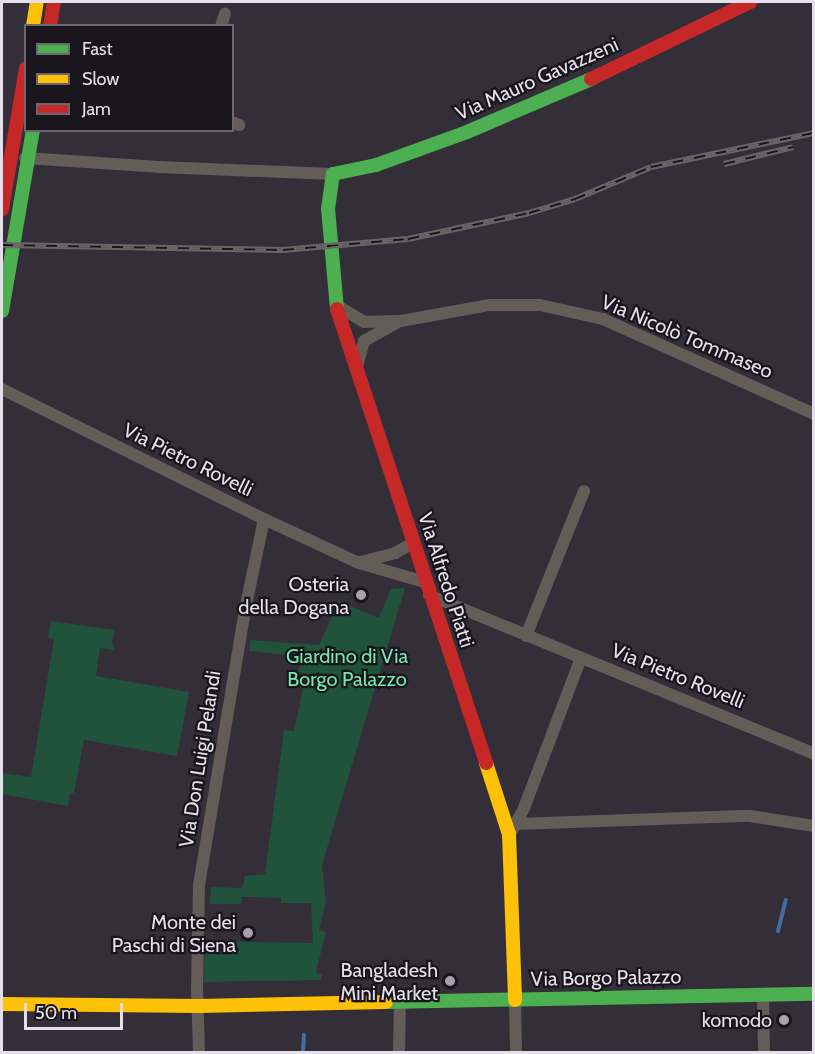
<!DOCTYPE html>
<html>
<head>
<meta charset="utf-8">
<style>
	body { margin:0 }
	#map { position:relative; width:815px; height:1054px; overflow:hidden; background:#332e38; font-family:Cabin,sans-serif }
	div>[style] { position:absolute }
	.green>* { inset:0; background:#20523c }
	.stream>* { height:4px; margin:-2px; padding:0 2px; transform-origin:2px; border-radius:2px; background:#436da2 }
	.street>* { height:12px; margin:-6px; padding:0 6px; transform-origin:6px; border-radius:6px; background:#645d57 }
	.fast>* { height:14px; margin:-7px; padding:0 7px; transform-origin:7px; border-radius:7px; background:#4caf50 }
	.slow>* { height:14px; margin:-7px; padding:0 7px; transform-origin:7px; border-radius:7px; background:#ffc107 }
	.jam>* { height:14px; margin:-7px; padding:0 7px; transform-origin:7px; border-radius:7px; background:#c62828 }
	.rail>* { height:6px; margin-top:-3px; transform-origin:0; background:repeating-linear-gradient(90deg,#18151d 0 11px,#6b6567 0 22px); box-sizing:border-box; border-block:2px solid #6b6567 }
	.dots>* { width:16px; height:16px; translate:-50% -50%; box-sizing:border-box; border:3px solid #18151d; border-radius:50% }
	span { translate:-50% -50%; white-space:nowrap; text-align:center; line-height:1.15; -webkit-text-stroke:4.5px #18151d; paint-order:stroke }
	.street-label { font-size:20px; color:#e4dfea }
	.poi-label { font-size:20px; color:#e4dfea }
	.right { translate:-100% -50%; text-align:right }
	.park-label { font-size:20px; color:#77e8b0 }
	.frame { position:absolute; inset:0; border:3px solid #e4dfea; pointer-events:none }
	.legend { position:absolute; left:24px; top:24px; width:210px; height:108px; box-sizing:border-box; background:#18151d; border:2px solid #6a666f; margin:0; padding:8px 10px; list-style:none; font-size:18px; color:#e4dfea }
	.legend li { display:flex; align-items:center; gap:12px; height:30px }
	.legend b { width:30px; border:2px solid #6a666f }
	.scale { position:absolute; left:24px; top:1003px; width:99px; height:27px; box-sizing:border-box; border:3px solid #e4dfea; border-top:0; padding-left:8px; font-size:18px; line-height:21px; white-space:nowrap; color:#e4dfea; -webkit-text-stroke:4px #18151d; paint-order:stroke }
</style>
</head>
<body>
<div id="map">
	<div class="green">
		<i style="clip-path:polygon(405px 588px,322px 865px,326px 902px,319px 930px,326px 932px,316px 972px,322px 975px,321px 980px,204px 982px,205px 941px,313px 943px,311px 903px,281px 903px,281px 898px,242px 897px,241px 904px,210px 904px,211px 887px,242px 888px,245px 876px,265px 874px,284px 730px,294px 731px,306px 675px,298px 671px,302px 657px,249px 651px,250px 640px,319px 645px,339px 601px,379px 618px,391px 589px)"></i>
		<i style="clip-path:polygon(51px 621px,115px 630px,112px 642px,115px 650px,100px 648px,96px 676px,189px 692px,177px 756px,84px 740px,74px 793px,70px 793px,68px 806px,2px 794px,2px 773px,31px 777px,54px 639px,48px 638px)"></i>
	</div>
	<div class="stream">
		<i style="left:778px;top:931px;width:32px;rotate:-76deg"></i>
		<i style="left:303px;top:1052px;width:17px;rotate:-87deg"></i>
	</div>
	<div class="street">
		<i style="left:221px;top:26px;width:13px;rotate:-72deg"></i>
		<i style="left:232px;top:122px;width:8px;rotate:23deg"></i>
		<i style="left:25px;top:158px;width:134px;rotate:3.8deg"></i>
		<i style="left:159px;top:167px;width:174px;rotate:2.3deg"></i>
		<i style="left:336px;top:305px;width:33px;rotate:31deg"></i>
		<i style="left:364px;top:322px;width:37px;rotate:-2deg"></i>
		<i style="left:401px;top:321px;width:89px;rotate:-10.3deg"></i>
		<i style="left:489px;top:305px;width:51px"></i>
		<i style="left:540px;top:305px;width:65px;rotate:12.5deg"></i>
		<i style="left:603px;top:319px;width:231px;rotate:24.2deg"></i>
		<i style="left:357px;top:367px;width:27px;rotate:-75deg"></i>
		<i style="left:364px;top:341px;width:38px;rotate:-29deg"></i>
		<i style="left:2px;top:389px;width:292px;rotate:26.4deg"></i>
		<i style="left:264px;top:519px;width:105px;rotate:24.9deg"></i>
		<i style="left:359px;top:563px;width:69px;rotate:16.1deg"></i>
		<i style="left:360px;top:562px;width:36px;rotate:-14deg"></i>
		<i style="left:395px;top:553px;width:21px;rotate:-29deg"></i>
		<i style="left:429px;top:595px;width:417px;rotate:22.4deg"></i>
		<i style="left:526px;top:636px;width:156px;rotate:-68.2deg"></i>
		<i style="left:516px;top:824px;width:234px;rotate:-2deg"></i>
		<i style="left:750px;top:816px;width:65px;rotate:8.9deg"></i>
		<i style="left:512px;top:830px;width:25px;rotate:-61deg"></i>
		<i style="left:524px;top:808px;width:160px;rotate:-69.2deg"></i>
		<i style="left:763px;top:995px;width:57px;rotate:89deg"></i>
		<i style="left:515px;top:1000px;width:52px;rotate:88.9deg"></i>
		<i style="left:199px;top:1052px;width:63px;rotate:-91.8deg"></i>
		<i style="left:197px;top:989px;width:104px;rotate:-88.9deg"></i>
		<i style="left:199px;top:885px;width:279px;rotate:-80.5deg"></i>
		<i style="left:245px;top:610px;width:93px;rotate:-78.2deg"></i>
		<i style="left:399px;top:1052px;width:50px;rotate:-88.9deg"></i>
	</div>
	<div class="fast">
		<i style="left:337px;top:309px;width:100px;rotate:-95.1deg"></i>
		<i style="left:328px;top:209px;width:35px;rotate:-82deg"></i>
		<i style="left:333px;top:174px;width:44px;rotate:-11.8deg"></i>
		<i style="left:376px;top:165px;width:97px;rotate:-19.9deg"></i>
		<i style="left:467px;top:132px;width:135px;rotate:-23.1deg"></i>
		<i style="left:2px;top:311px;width:184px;rotate:-80.3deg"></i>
		<i style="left:386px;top:1002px;width:428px;rotate:-1.1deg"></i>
	</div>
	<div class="slow">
		<i style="left:33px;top:26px;width:24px;rotate:-81deg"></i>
		<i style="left:486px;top:763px;width:75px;rotate:72.1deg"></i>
		<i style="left:509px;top:834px;width:166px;rotate:87.9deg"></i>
		<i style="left:2px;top:1004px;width:197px;rotate:0.6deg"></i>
		<i style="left:199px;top:1006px;width:187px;rotate:-1.2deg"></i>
	</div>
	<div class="jam">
		<i style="left:50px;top:26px;width:24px;rotate:-81deg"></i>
		<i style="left:591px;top:79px;width:177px;rotate:-25.8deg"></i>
		<i style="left:2px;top:209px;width:143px;rotate:-80.3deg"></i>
		<i style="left:337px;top:309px;width:478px;rotate:71.8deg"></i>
	</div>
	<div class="rail">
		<i style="left:724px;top:164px;width:71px;rotate:-13.8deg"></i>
		<i style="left:2px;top:245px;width:281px;rotate:1deg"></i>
		<i style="left:283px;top:250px;width:125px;rotate:-5deg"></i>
		<i style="left:408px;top:239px;width:124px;rotate:-12.1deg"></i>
		<i style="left:529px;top:213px;width:48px;rotate:-16.9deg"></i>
		<i style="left:575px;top:199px;width:82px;rotate:-22.8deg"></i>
		<i style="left:651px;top:167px;width:167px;rotate:-11.8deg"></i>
	</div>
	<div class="dots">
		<i style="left:361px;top:595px;background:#a6a1ac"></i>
		<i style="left:248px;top:933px;background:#a6a1ac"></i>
		<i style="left:450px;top:981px;background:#a6a1ac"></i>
		<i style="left:784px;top:1020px;background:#a6a1ac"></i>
	</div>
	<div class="street-label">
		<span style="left:537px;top:79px;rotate:-24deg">Via Mauro Gavazzeni</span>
		<span style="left:687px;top:337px;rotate:23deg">Via Nicolò Tommaseo</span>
		<span style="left:188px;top:460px;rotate:26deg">Via Pietro Rovelli</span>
		<span style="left:446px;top:580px;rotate:72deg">Via Alfredo Piatti</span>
		<span style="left:678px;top:676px;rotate:22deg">Via Pietro Rovelli</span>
		<span style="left:200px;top:759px;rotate:-81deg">Via Don Luigi Pelandi</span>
		<span style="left:606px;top:978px;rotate:-1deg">Via Borgo Palazzo</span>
	</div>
	<div class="poi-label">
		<span class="right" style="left:349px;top:596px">Osteria<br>della Dogana</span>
		<span class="right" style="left:236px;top:934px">Monte dei<br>Paschi di Siena</span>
		<span class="right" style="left:438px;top:982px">Bangladesh<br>Mini Market</span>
		<span class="right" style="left:772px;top:1020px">komodo</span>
	</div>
	<div class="park-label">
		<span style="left:347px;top:668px">Giardino di Via<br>Borgo Palazzo</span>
	</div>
	<div class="frame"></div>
	<ul class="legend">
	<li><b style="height:8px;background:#4caf50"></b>Fast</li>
	<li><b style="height:8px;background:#ffc107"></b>Slow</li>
	<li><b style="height:8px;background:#c62828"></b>Jam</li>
	</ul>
	<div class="scale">50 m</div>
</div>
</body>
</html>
